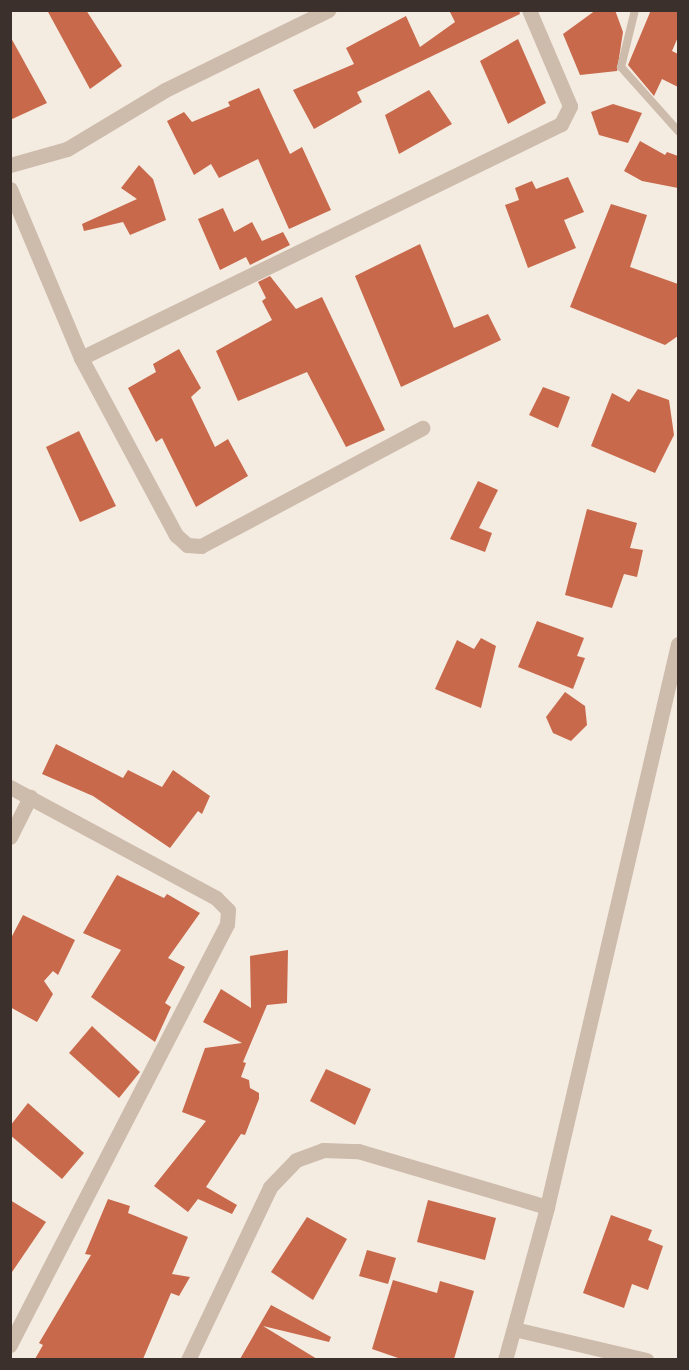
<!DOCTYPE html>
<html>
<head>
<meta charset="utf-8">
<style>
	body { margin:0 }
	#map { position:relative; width:689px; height:1370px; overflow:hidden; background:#f4ebe1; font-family:Arial,sans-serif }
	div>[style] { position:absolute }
	.building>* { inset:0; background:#c8694b }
	.lane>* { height:8px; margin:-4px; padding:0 4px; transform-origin:4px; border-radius:4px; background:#cdbbac }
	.street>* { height:15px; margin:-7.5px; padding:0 7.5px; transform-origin:7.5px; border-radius:7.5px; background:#cdbbac }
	span { translate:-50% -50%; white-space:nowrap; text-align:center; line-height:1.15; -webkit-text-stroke:5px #fbf5ee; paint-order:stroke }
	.frame { position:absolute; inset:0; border:12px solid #3b302b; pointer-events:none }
</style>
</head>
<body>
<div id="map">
	<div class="building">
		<i style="clip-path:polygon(47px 10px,86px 10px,122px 66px,90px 89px)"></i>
		<i style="clip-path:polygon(449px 10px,519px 10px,520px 14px,357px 92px,362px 102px,314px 129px,293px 90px,354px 64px,346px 48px,406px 16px,420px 47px,455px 22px)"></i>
		<i style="clip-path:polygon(596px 10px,615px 10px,623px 32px,617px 71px,580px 75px,563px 34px)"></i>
		<i style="clip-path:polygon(651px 10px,678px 10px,678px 37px,672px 51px,678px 54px,678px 87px,662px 79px,654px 96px,628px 65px)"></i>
		<i style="clip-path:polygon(10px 36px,47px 103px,10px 120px)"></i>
		<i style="clip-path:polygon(518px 39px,546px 103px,508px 124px,480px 61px)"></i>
		<i style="clip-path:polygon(259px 88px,290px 154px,302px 147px,331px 210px,289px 229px,258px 159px,219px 178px,211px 164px,194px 175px,167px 121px,184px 112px,192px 122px,230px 106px,228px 102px)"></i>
		<i style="clip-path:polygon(429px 90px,452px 124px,399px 154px,385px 115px)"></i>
		<i style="clip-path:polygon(613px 104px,642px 113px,628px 143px,599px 135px,591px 112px)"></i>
		<i style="clip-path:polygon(640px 141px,665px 155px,667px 152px,678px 156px,678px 188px,642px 181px,624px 171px)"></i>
		<i style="clip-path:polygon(139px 165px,153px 179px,166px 220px,130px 235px,123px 222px,84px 231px,82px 224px,137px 199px,121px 188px)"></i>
		<i style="clip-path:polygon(568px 177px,584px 212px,564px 220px,576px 248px,528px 268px,505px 205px,519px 200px,515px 188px,532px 181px,536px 189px)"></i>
		<i style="clip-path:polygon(611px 204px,647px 215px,630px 267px,678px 284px,678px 336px,665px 345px,570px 307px)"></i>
		<i style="clip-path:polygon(223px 208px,234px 232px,252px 222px,262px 241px,283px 232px,290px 245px,250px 265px,246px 257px,220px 270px,198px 219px)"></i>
		<i style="clip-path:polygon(420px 244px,454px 328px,488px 314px,501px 340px,401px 387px,355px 276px)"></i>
		<i style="clip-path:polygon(270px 276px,296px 309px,322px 297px,385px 430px,346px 447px,307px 372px,238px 401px,216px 351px,272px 320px,262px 301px,266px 298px,258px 282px)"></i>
		<i style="clip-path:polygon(179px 349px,201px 388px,191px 397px,215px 447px,228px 439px,248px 476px,196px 507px,162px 438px,156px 442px,128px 388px,156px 372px,153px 364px)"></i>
		<i style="clip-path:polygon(543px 387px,570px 397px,558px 428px,529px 415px)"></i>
		<i style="clip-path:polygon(638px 389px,669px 400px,674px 435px,655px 473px,591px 446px,612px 393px,629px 402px)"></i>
		<i style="clip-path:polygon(79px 431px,116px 506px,80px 522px,46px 447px)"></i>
		<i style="clip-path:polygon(478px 481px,498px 490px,479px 528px,492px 533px,485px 552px,450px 539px)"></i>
		<i style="clip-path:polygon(587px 509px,637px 523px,630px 548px,643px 550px,637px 577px,624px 574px,612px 608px,565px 595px)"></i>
		<i style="clip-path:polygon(537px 621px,584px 638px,577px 656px,585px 658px,573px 689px,518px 667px)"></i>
		<i style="clip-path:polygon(481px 638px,496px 646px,481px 708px,435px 689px,457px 640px,474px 649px)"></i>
		<i style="clip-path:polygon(565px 692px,585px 706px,587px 725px,571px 741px,553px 733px,546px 717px)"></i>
		<i style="clip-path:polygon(56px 744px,123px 778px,128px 770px,162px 787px,173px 770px,210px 796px,202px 814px,198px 811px,170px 848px,93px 796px,42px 774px)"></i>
		<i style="clip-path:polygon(117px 875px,164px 898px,167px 894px,200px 913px,168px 958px,185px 967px,165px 1003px,171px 1007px,155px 1042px,91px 997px,121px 950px,83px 933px)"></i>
		<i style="clip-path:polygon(23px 915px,75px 940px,58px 975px,53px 971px,44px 981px,53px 994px,37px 1022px,10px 1007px,10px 940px)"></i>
		<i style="clip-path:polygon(288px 950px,287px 1003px,267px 1005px,243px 1062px,246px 1063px,241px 1077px,249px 1080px,250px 1088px,259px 1093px,259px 1099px,245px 1135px,241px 1134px,206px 1187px,237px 1205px,232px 1214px,198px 1199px,188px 1212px,154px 1186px,206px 1121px,182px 1112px,205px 1048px,242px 1043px,203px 1022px,221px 989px,251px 1008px,250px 956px)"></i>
		<i style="clip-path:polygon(92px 1026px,140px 1072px,119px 1098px,69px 1053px)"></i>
		<i style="clip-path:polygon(326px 1069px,371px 1089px,355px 1125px,310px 1101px)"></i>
		<i style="clip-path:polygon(28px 1103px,84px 1153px,62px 1179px,10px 1135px,10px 1126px)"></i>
		<i style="clip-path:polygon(108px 1199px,130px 1206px,128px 1213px,188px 1237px,172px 1274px,190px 1277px,179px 1296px,171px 1293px,143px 1359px,35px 1359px,43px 1345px,39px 1343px,91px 1255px,85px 1254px)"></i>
		<i style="clip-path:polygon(10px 1200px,46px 1222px,10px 1275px)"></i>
		<i style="clip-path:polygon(428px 1200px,496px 1218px,485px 1260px,417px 1242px)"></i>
		<i style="clip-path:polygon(611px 1215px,652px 1230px,648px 1240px,663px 1246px,648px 1290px,632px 1284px,624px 1308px,583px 1293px)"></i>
		<i style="clip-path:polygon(307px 1217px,347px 1239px,313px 1300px,271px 1272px)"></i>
		<i style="clip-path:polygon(367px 1250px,396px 1258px,388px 1284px,359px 1276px)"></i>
		<i style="clip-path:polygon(393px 1280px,437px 1293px,440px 1281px,474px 1291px,454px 1359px,401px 1359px,372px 1349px)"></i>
		<i style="clip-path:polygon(271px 1305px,331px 1337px,329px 1342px,263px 1326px,317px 1359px,240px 1359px)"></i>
	</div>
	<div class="lane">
		<i style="left:635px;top:10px;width:59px;rotate:103.8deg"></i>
		<i style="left:621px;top:67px;width:86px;rotate:48.3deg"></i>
	</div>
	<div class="street">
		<i style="left:10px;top:165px;width:59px;rotate:-15.7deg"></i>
		<i style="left:67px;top:149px;width:114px;rotate:-31deg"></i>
		<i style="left:165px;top:90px;width:182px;rotate:-26.1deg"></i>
		<i style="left:10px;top:189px;width:183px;rotate:67.2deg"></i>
		<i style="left:81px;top:358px;width:534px;rotate:-25.99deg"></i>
		<i style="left:561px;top:124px;width:20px;rotate:-63deg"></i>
		<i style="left:570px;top:106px;width:104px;rotate:-113.1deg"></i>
		<i style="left:81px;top:358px;width:201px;rotate:61.8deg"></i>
		<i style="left:176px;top:535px;width:15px;rotate:42deg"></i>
		<i style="left:187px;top:545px;width:14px;rotate:4deg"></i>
		<i style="left:201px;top:546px;width:251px;rotate:-28.1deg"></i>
		<i style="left:10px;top:787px;width:234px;rotate:28.3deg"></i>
		<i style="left:216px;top:898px;width:17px;rotate:45deg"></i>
		<i style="left:228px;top:910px;width:14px;rotate:94deg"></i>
		<i style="left:227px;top:924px;width:474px;rotate:117.3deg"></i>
		<i style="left:10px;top:837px;width:45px;rotate:-63.4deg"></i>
		<i style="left:514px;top:1329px;width:136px;rotate:13.2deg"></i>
		<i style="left:188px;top:1360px;width:191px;rotate:-64.6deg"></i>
		<i style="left:270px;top:1187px;width:37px;rotate:-46deg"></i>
		<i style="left:296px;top:1160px;width:29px;rotate:-20deg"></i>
		<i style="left:323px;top:1150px;width:35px;rotate:2deg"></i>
		<i style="left:358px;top:1151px;width:197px;rotate:16.5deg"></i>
		<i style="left:505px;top:1360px;width:159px;rotate:-74.6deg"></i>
		<i style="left:547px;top:1207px;width:578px;rotate:-76.9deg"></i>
	</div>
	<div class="frame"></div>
</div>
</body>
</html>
